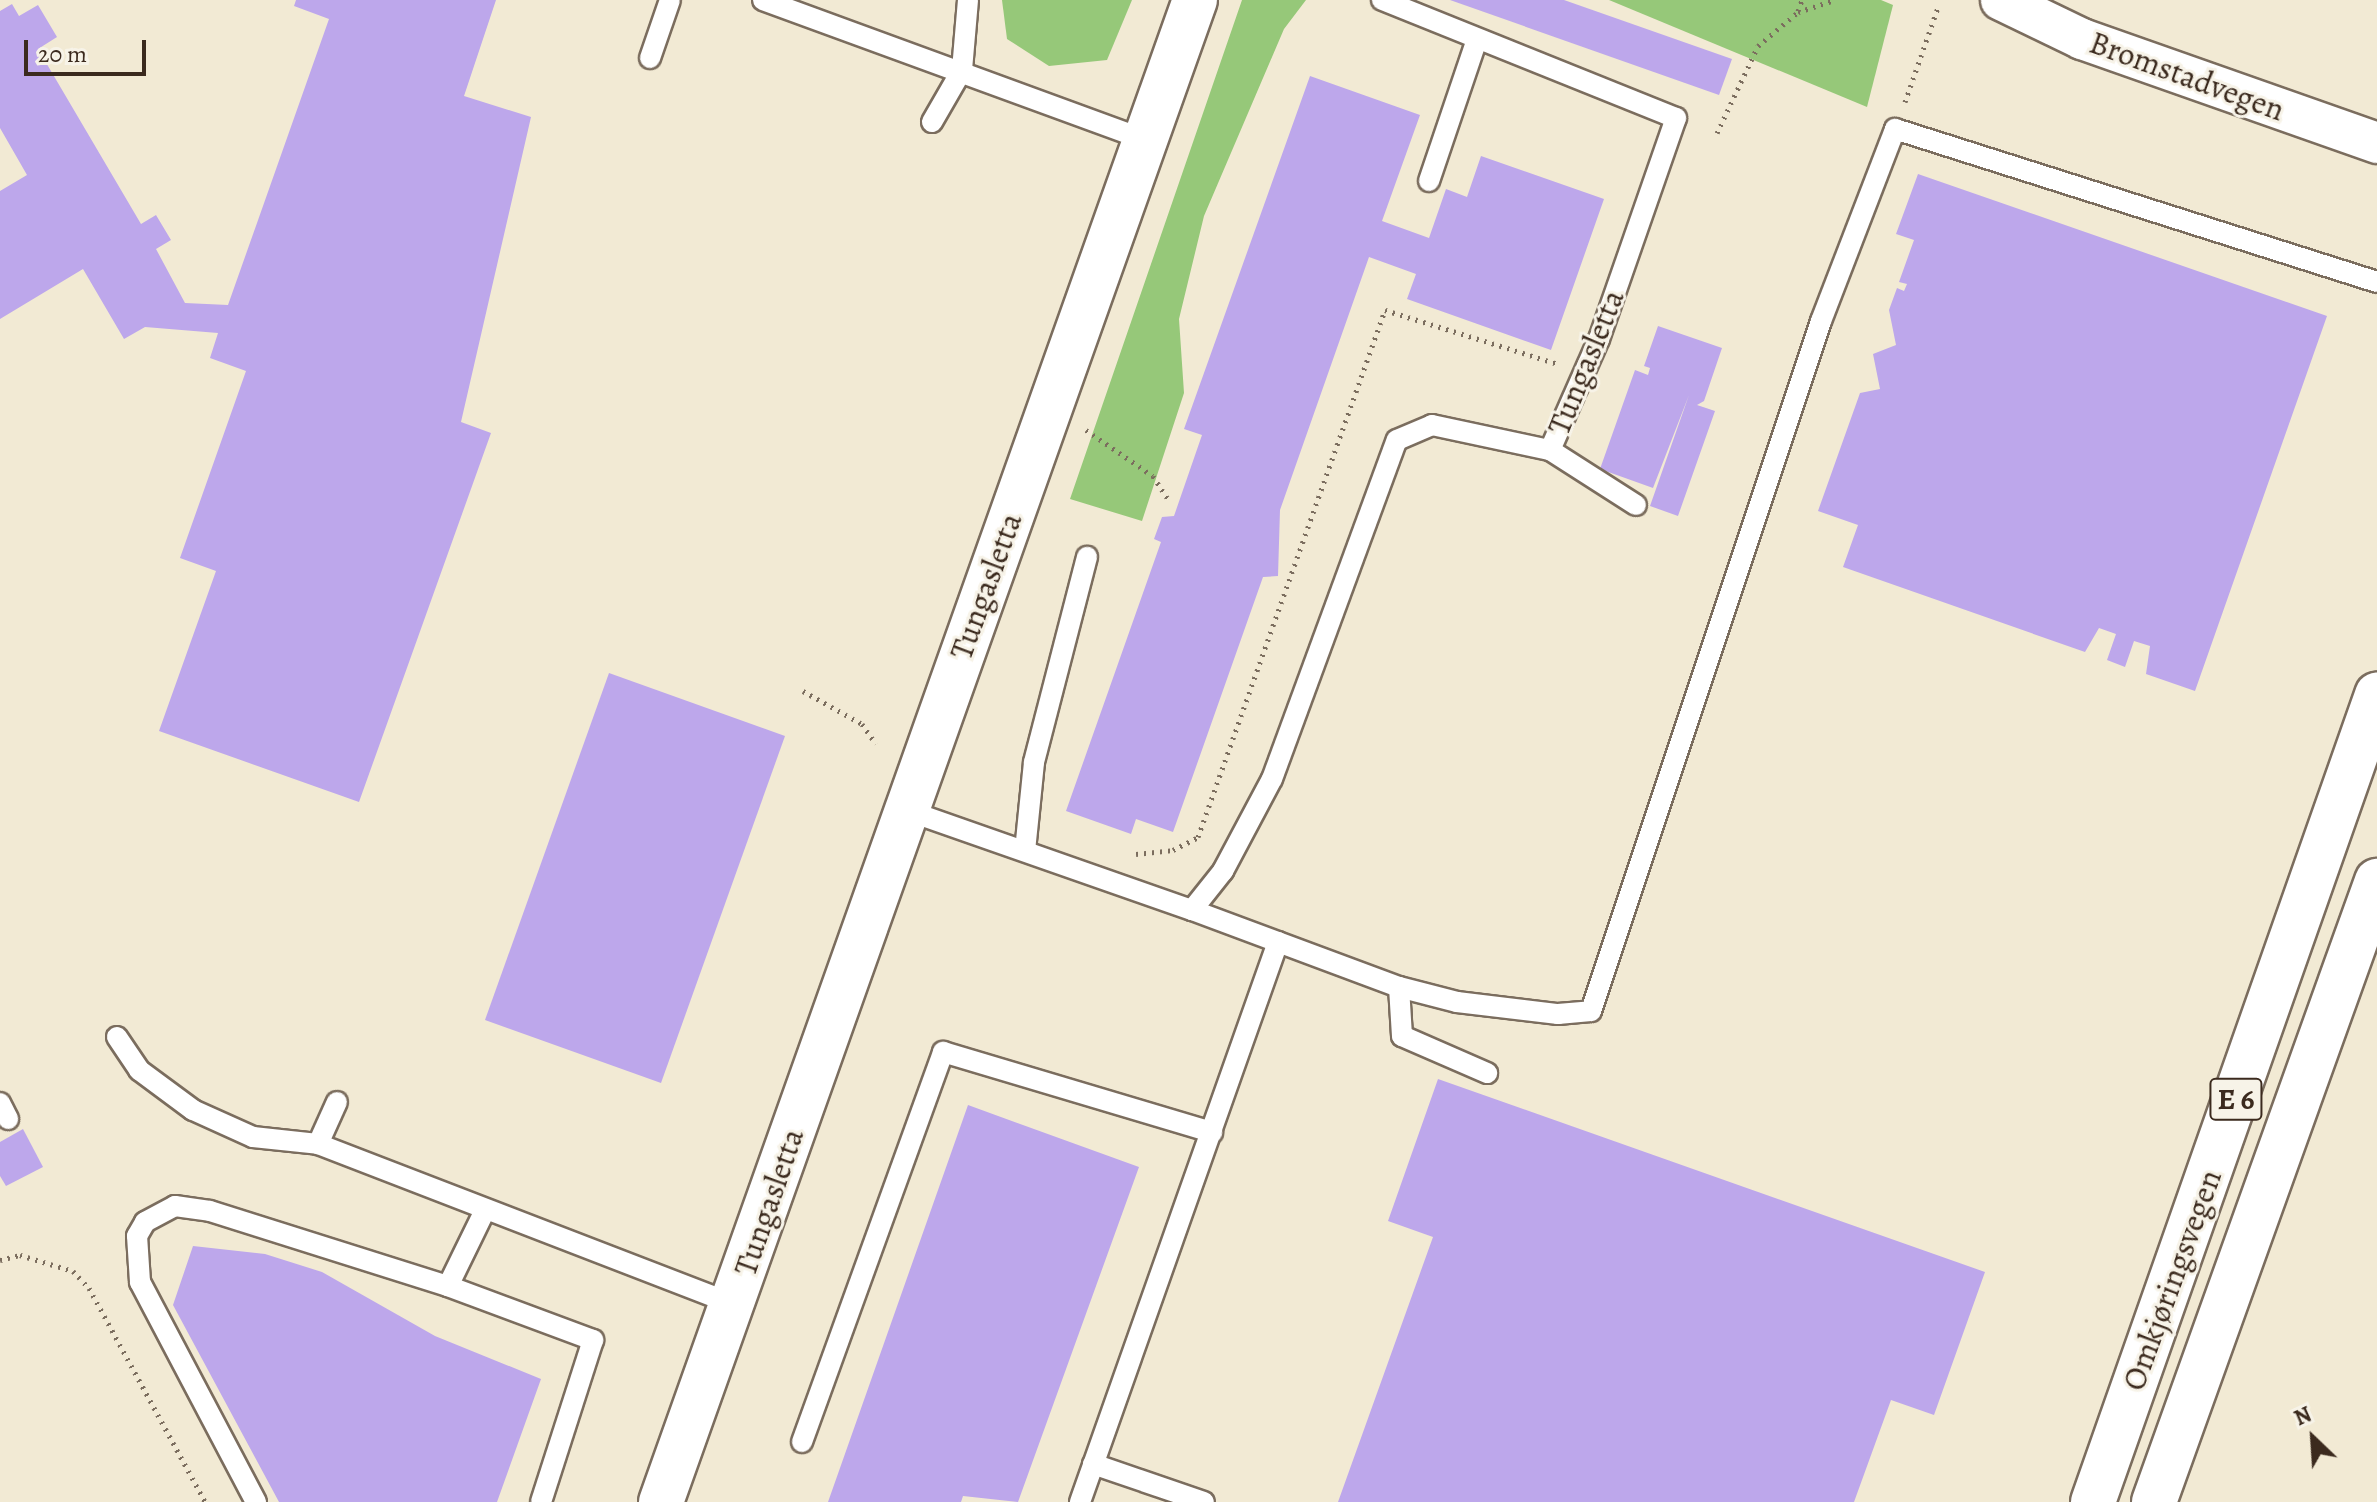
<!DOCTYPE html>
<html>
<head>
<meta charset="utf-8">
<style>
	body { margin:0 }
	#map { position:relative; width:2377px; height:1502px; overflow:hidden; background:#f2ead4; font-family:Alegreya,serif }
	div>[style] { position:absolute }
	.green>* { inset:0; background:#96c879 }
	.building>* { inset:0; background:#bda7eb }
	.path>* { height:5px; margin-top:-2.5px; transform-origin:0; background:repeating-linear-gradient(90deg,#7b6d5e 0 2px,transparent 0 8px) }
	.roads { filter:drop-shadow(2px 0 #7b6d5e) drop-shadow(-2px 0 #7b6d5e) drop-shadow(0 2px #7b6d5e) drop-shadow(0 -2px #7b6d5e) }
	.lane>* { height:20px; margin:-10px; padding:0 10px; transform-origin:10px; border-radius:10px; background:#fff }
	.street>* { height:40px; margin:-20px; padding:0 20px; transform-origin:20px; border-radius:20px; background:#fff }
	.secondary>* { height:44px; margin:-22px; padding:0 22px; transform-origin:22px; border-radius:22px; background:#fff }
	.highway>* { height:44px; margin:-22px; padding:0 22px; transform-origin:22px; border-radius:22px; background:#fff }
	span { translate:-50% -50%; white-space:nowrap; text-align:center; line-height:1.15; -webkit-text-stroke:6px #f7f3e8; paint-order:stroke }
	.shield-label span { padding:2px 6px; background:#f7f3e8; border:2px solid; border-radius:6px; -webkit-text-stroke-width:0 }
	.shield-label { font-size:30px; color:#3b2a1e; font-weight:700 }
	.street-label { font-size:32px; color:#3b2a1e }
	.north { position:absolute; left:2273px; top:1398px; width:80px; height:80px; -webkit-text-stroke:6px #f7f3e8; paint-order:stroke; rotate:335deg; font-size:22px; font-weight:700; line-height:32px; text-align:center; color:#3b2a1e }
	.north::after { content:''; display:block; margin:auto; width:28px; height:36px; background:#3b2a1e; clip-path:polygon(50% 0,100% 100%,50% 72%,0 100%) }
	.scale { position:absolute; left:24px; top:40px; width:122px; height:36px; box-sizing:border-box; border:4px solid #3b2a1e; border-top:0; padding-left:10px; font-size:24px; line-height:28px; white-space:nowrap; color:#3b2a1e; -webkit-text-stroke:6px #f7f3e8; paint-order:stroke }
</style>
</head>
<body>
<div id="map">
	<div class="green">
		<i style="clip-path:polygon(1002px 0,1132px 0,1107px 60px,1049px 66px,1007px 39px)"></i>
		<i style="clip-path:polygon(1242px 0,1306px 0,1284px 29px,1204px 216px,1179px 319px,1184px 393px,1142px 521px,1070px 499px)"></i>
		<i style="clip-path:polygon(1609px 0,1881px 0,1893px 5px,1867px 107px)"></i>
	</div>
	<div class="building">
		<i style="clip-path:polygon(296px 0,496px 0,464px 96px,531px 117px,461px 422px,491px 433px,359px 802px,159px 731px,216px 571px,180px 558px,246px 371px,210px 358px,218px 333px,145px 327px,124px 339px,83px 269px,0 319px,0 191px,27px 175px,0 128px,0 11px,12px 4px,19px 16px,38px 5px,57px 37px,38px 49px,141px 224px,156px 215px,171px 240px,156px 249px,185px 303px,228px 305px,329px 19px,294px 6px)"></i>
		<i style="clip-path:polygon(1450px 0,1564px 0,1732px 59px,1719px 95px)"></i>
		<i style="clip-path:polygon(1310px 76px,1420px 115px,1382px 221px,1429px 238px,1446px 189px,1467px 197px,1481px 156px,1604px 199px,1551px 350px,1407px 299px,1416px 274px,1369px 257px,1280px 510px,1278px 576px,1263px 577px,1173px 832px,1136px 819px,1131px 834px,1066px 811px,1161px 542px,1154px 539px,1162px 517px,1174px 516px,1202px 435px,1184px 429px)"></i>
		<i style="clip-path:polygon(1918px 174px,2327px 316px,2195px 691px,2146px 674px,2150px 646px,2134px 641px,2125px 667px,2107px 660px,2116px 634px,2099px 628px,2085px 652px,1843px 567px,1858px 525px,1818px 511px,1860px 393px,1880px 389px,1873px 354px,1896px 345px,1889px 310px,1897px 288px,1904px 291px,1907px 284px,1899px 282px,1914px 240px,1896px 234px)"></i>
		<i style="clip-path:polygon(1658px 326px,1722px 348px,1704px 401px,1697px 405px,1715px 411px,1678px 516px,1650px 506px,1689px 395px,1653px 488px,1600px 469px,1635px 370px,1648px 375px,1650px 368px,1644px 366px)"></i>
		<i style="clip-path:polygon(609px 673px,785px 736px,661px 1083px,485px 1020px)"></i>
		<i style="clip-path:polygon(1438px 1079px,1985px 1272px,1934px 1415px,1891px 1400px,1854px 1502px,1338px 1502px,1433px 1237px,1388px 1221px)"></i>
		<i style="clip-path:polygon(968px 1105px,1139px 1167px,1018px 1502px,963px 1496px,961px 1502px,828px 1502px)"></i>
		<i style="clip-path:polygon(23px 1129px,43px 1167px,6px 1186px,0 1176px,0 1142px)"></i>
		<i style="clip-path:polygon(193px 1246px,265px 1254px,322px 1272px,435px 1336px,541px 1379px,497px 1502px,279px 1502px,173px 1305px)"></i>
	</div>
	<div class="path">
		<i style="left:1798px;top:11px;width:12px;rotate:-70deg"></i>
		<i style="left:1905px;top:102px;width:101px;rotate:-70.8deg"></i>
		<i style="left:1717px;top:133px;width:96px;rotate:-64.8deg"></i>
		<i style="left:1758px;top:46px;width:52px;rotate:-40.4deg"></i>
		<i style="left:1798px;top:12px;width:39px;rotate:-18deg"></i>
		<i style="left:1086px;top:430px;width:81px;rotate:34.5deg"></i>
		<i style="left:1153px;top:476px;width:30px;rotate:57deg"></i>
		<i style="left:803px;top:691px;width:68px;rotate:29.2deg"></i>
		<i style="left:862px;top:724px;width:24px;rotate:55deg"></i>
		<i style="left:1136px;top:854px;width:37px;rotate:-6deg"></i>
		<i style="left:1173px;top:850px;width:28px;rotate:-27deg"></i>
		<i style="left:1198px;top:837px;width:559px;rotate:-70.46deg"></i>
		<i style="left:1385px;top:310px;width:181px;rotate:17.3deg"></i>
		<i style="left:0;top:1260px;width:21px;rotate:-14deg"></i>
		<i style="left:20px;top:1255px;width:55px;rotate:16.8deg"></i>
		<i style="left:73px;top:1271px;width:23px;rotate:47deg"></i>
		<i style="left:89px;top:1288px;width:243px;rotate:61.5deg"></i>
	</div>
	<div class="roads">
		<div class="lane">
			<i style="left:763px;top:0;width:405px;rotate:20.1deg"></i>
			<i style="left:650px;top:58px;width:61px;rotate:-71deg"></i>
			<i style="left:932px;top:122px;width:60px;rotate:-60deg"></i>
			<i style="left:962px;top:70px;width:70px;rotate:-85.1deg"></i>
			<i style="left:1429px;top:181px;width:150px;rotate:-71.3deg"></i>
			<i style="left:1550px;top:450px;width:102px;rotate:32.6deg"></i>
			<i style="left:906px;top:810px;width:303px;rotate:19.3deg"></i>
			<i style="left:1192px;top:910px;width:50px;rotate:-51.5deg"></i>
			<i style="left:1223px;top:871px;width:104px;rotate:-62deg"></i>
			<i style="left:1272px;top:779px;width:361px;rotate:-69.8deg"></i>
			<i style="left:1397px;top:440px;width:38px;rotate:-23deg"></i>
			<i style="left:1432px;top:425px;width:121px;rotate:12deg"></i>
			<i style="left:1550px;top:450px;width:121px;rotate:-66.2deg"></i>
			<i style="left:1599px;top:339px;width:234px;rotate:-70.8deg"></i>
			<i style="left:1676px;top:118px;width:317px;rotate:-158.1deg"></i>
			<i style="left:1025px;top:851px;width:89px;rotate:-84.2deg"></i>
			<i style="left:1034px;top:762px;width:212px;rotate:-75.5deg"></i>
			<i style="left:1192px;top:910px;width:221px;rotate:20.4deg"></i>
			<i style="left:1399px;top:987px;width:60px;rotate:14.5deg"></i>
			<i style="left:1457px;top:1002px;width:102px;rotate:6.8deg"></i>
			<i style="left:1558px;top:1014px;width:33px;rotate:-5deg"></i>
			<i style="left:1591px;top:1011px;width:727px;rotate:-71.57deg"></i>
			<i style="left:1821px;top:321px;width:206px;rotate:-68.9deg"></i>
			<i style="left:1895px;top:129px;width:506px;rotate:17.61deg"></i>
			<i style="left:1399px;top:987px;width:49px;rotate:86.5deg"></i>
			<i style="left:1402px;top:1036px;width:93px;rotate:23.5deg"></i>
			<i style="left:117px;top:1037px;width:40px;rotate:56deg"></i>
			<i style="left:139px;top:1070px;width:67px;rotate:36.5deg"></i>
			<i style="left:193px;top:1110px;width:66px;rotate:24.2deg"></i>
			<i style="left:253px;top:1137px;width:65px;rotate:6.1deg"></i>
			<i style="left:318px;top:1144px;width:445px;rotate:21.1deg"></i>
			<i style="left:0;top:1103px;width:18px;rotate:63deg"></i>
			<i style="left:318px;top:1144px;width:46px;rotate:-65.7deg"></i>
			<i style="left:448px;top:1286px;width:85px;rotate:-64deg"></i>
			<i style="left:802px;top:1442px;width:415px;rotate:-70.1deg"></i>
			<i style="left:943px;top:1052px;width:281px;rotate:16.6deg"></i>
			<i style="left:1093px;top:1464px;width:117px;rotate:18.9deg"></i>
			<i style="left:256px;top:1502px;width:249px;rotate:-117.8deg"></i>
			<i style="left:140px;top:1282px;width:46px;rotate:-93.7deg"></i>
			<i style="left:137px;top:1236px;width:16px;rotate:-60deg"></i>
			<i style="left:145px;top:1222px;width:34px;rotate:-28deg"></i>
			<i style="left:175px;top:1206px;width:35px;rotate:8deg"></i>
			<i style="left:210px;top:1211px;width:250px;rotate:17.5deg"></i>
			<i style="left:448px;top:1286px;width:155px;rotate:20.4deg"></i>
			<i style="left:593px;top:1340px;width:170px;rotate:107.8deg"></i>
			<i style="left:1080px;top:1502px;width:594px;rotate:-70.53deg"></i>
		</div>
		<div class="street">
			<i style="left:2001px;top:0;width:90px;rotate:25.7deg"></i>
			<i style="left:2082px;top:39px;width:313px;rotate:19.4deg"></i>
		</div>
		<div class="secondary">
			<i style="left:661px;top:1502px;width:1594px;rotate:-70.43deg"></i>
		</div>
		<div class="highway">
			<i style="left:2093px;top:1502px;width:856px;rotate:-70.61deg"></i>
			<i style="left:2154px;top:1502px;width:660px;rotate:-70.25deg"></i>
		</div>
	</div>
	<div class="shield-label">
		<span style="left:2236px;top:1099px">E 6</span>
	</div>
	<div class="street-label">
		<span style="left:2187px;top:76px;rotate:20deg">Bromstadvegen</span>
		<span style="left:1586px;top:362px;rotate:-68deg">Tungasletta</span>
		<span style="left:986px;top:586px;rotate:-70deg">Tungasletta</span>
		<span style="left:769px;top:1202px;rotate:-71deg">Tungasletta</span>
		<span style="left:2172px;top:1280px;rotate:-70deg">Omkjøringsvegen</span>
	</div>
	<div class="north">N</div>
	<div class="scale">20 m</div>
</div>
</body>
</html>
